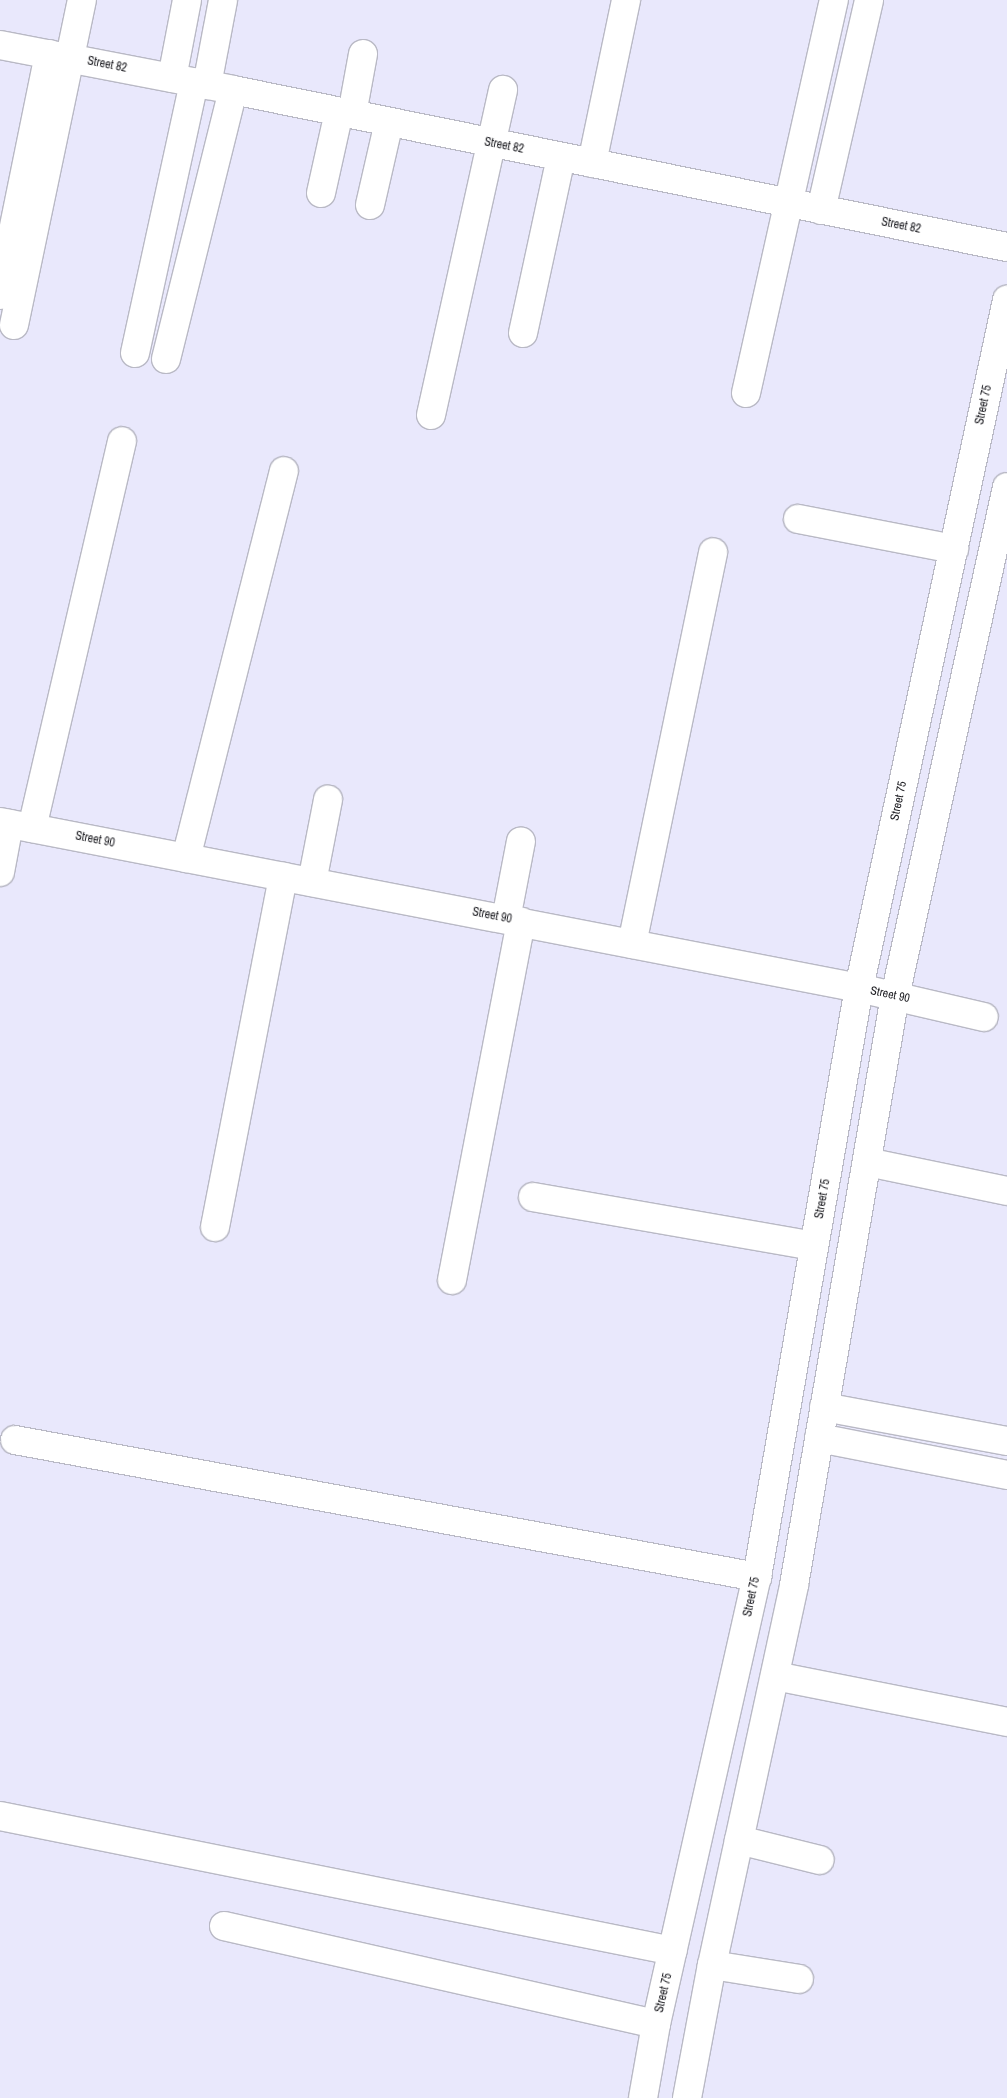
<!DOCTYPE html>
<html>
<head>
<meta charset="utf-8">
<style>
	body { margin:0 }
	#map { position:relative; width:1007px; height:2098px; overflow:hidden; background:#f7f7fe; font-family:"Archivo Narrow",sans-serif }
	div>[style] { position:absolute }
	.built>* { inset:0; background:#e9e8fc }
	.roads { filter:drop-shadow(1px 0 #b9b9c5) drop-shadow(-1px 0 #b9b9c5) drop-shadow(0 1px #b9b9c5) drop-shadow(0 -1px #b9b9c5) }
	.minor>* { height:28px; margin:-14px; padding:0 14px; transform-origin:14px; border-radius:14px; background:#fff }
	span { translate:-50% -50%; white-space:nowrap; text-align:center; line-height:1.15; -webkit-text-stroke:5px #fff; paint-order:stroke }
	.street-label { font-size:12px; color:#212126 }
</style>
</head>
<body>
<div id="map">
	<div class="built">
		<i style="clip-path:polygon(0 0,1007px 0,1007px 2098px,0 2098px)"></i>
	</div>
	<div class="roads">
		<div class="minor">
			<i style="left:0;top:45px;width:237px;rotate:10.9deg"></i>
			<i style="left:233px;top:90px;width:790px;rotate:11.47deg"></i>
			<i style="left:172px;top:78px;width:79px;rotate:-79.1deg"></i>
			<i style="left:207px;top:85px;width:86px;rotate:-79.3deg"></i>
			<i style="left:352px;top:114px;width:61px;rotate:-79.6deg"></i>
			<i style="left:592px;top:163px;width:167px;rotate:-78.2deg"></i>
			<i style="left:321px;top:193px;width:83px;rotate:-77.5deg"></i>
			<i style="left:370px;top:205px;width:85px;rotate:-77.1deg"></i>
			<i style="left:821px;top:210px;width:215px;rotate:-77.1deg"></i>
			<i style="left:0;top:295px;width:246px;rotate:-78.5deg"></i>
			<i style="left:14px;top:325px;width:332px;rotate:-78.2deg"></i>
			<i style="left:523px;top:333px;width:180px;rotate:-77.8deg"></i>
			<i style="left:135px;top:353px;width:277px;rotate:-77.7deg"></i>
			<i style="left:166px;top:359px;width:277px;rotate:-76deg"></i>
			<i style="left:746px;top:393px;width:403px;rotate:-77.4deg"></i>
			<i style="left:431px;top:415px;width:333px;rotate:-77.5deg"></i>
			<i style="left:798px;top:519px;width:159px;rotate:10.9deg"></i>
			<i style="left:0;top:822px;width:875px;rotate:10.94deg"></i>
			<i style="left:859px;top:988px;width:128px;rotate:13.1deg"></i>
			<i style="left:32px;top:828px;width:397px;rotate:-76.9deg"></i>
			<i style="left:186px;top:858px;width:399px;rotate:-75.8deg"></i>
			<i style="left:0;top:872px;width:49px;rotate:-79.4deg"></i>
			<i style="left:312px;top:882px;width:84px;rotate:-79deg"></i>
			<i style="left:506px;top:919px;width:79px;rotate:-79.1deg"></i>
			<i style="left:632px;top:944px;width:400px;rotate:-78.3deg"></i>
			<i style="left:867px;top:1162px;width:143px;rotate:11.7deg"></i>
			<i style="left:533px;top:1197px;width:285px;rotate:9.9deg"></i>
			<i style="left:215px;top:1227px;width:357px;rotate:-79deg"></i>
			<i style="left:452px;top:1280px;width:365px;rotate:-79.1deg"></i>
			<i style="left:824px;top:1407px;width:186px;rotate:10.5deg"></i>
			<i style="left:819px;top:1438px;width:192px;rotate:11.1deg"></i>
			<i style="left:15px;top:1440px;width:755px;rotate:10.46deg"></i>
			<i style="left:775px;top:1676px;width:237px;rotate:11.2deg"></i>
			<i style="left:0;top:1816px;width:686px;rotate:11.34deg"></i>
			<i style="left:739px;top:1840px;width:83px;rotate:13.9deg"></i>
			<i style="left:224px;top:1926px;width:443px;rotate:12.8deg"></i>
			<i style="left:712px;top:1965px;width:88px;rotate:9.1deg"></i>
			<i style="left:643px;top:2098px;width:75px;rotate:-80deg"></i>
			<i style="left:656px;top:2024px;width:458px;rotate:-77.3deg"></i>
			<i style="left:757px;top:1577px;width:598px;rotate:-80.18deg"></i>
			<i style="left:859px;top:988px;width:704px;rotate:-77.86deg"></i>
			<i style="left:687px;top:2098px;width:135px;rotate:-79.4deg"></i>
			<i style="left:712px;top:1965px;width:389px;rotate:-77.8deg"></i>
			<i style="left:794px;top:1585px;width:598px;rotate:-80.27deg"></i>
			<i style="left:895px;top:996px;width:521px;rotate:-77.59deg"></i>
		</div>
	</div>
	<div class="street-label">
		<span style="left:107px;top:65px;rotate:11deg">Street 82</span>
		<span style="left:504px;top:146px;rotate:11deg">Street 82</span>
		<span style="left:901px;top:226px;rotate:11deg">Street 82</span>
		<span style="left:984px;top:405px;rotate:-78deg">Street 75</span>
		<span style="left:899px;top:801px;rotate:-78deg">Street 75</span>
		<span style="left:95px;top:840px;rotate:11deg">Street 90</span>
		<span style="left:492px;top:916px;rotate:11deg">Street 90</span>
		<span style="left:890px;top:995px;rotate:12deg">Street 90</span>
		<span style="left:823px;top:1199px;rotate:-80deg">Street 75</span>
		<span style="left:752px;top:1597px;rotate:-78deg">Street 75</span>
		<span style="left:664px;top:1993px;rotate:-77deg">Street 75</span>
	</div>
</div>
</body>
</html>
